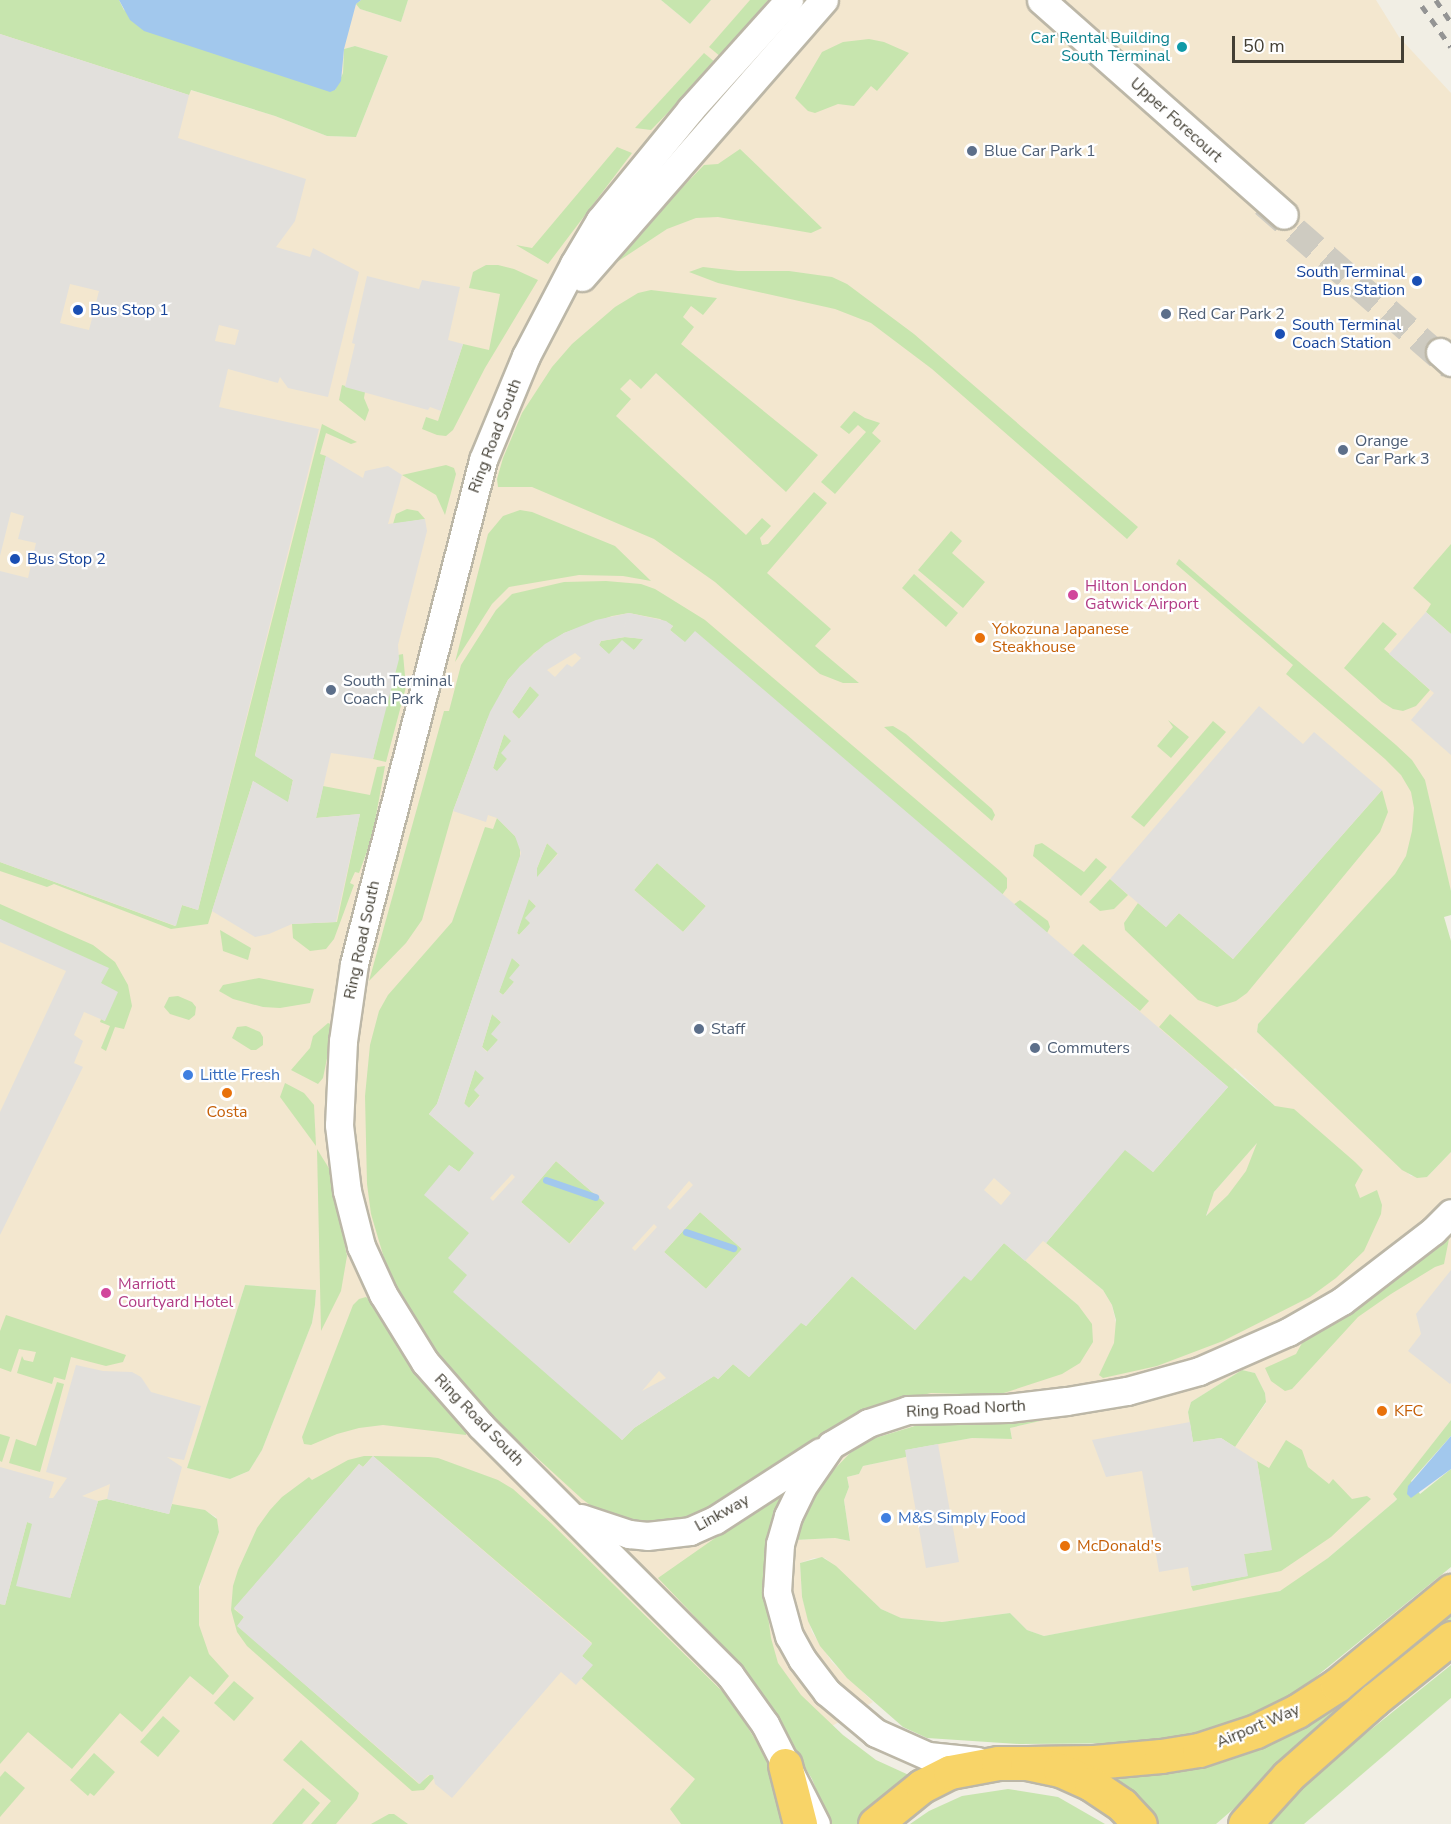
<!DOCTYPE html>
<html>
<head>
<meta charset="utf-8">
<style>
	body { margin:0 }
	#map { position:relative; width:1451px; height:1824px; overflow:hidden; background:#f1eee4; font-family:"Nunito Sans",sans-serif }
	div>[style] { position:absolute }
	.commercial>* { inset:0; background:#f3e7cf }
	.green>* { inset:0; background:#c7e5ae }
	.parking>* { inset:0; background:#e2e0dc }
	.water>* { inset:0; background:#a2c8ed }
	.stream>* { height:7px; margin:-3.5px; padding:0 3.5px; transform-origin:3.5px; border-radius:3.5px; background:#a2c8ed }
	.minor-tunnel>* { height:27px; margin-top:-13.5px; transform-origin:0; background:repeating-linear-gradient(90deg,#cecbc1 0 27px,transparent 0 41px) }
	.roads { filter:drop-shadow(2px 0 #bcb7a7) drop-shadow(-2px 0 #bcb7a7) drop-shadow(0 2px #bcb7a7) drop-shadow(0 -2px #bcb7a7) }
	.minor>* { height:27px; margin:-13.5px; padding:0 13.5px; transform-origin:13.5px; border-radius:13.5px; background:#fff }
	.highway>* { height:33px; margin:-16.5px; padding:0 16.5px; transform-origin:16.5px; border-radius:16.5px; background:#f8d468 }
	.rail>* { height:4.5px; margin-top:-2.25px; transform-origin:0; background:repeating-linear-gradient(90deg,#949494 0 8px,transparent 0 16px) }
	.dots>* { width:16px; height:16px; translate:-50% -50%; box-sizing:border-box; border:3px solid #fff; border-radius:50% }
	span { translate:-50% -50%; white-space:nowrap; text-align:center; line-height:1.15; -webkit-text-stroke:4.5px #fff; paint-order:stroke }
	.culture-label { font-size:16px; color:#0d838f }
	.right { translate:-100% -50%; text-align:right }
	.street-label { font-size:16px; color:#433f34 }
	.service-label { font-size:16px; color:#4e5e75 }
	.left { translate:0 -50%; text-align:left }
	.transit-label { font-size:16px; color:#164399 }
	.hotel-label { font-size:16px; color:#b23c85 }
	.food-label { font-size:16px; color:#c56008 }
	.shop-label { font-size:16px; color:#366cbe }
	.scale { position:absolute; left:1232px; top:36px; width:172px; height:27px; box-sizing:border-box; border:3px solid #433f34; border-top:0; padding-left:8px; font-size:18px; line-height:21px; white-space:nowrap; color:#433f34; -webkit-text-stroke:4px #fff; paint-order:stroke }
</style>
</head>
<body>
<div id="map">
	<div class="commercial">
		<i style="clip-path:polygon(evenodd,119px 0,361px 0,357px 4px,360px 9px,401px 22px,408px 0,661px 0,690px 24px,711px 0,1376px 0,1399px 37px,1451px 93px,1451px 891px,1425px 801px,1417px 838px,1399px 871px,1258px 1024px,1257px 1032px,1411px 1176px,1427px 1177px,1451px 1152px,1451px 1420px,1394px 1494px,1397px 1498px,1394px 1502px,1328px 1558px,1288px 1588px,1273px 1593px,1044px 1636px,1027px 1630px,1010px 1613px,942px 1622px,900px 1618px,881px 1609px,825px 1558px,814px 1558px,800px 1563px,802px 1597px,812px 1632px,832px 1662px,873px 1702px,755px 1771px,767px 1824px,0 1824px,0 31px,275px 116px,327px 136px,356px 137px,388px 56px,355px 46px,344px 49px,343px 73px,338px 87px,330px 92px,324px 92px,144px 31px,130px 20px,119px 0,457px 935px,491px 946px,437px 1104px,429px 1114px,474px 1153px,459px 1172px,449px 1165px,424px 1195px,469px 1233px,448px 1258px,467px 1275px,453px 1292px,622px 1440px,634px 1428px,714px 1376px,718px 1379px,733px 1364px,749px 1377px,801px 1323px,806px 1326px,852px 1276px,915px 1330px,964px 1276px,971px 1281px,1004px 1243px,1078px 1305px,1086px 1327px,1082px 1337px,1070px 1345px,1053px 1350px,988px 1342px,942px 1356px,826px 1406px,715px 1470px,680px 1484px,657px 1489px,635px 1489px,604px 1482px,589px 1474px,458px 1349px,438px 1322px,424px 1296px,390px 1225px,381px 1199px,375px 1150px,375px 1096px,381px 1023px,387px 1011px,408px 986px,457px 935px,119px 0,1235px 1068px,1275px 1106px,1277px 1113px,1269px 1129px,1214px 1192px,1209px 1202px,1204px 1236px,1208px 1256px,1232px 1295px,1233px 1306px,1221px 1317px,1162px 1344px,1129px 1349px,1121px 1345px,1112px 1305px,1103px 1290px,1046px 1243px,1125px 1150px,1153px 1172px,1228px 1087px,1223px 1082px,1235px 1068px,119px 0,1307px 1160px,1343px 1172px,1355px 1185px,1360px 1205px,1354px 1222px,1334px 1246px,1305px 1270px,1283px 1274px,1265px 1264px,1254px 1246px,1254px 1207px,1258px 1191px,1271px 1172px,1284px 1163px,1307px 1160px,119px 0,245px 1285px,316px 1290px,315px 1305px,312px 1323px,262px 1450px,249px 1471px,230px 1479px,187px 1468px,245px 1285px,119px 0,1242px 1370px,1255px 1373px,1265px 1393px,1266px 1403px,1235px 1447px,1221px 1438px,1193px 1442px,1188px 1412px,1191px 1402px,1242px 1370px,119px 0,1033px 1417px,1039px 1421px,1010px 1428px,1012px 1439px,972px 1438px,905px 1450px,906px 1457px,863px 1466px,859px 1474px,847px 1477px,849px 1487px,844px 1500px,850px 1541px,835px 1538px,795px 1540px,795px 1534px,801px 1516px,823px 1481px,850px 1453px,872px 1439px,918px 1425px,1033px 1417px,119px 0,107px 1499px,169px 1514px,172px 1505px,204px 1510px,216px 1517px,219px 1532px,204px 1567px,198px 1596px,75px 1637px,51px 1639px,15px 1627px,9px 1612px,16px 1586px,70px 1598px,98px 1501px,107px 1499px)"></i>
	</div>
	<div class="green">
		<i style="clip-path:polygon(0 0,119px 0,124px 10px,335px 90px,343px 73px,344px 49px,355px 46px,388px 56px,356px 137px,327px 136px,275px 116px,191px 90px,189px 95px,0 34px)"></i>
		<i style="clip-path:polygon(361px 0,408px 0,401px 22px,360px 9px,356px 4px)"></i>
		<i style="clip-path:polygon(661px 0,711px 0,690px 24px)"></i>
		<i style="clip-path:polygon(750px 0,768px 0,721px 57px,709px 47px)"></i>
		<i style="clip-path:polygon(869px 39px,884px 42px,909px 53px,877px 91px,871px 86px,854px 106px,838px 104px,815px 113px,808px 111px,795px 98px,822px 52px,843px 42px)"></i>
		<i style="clip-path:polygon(704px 53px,716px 63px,651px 130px,635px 128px)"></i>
		<i style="clip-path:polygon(617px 147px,632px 153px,548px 264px,516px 245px,532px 248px)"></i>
		<i style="clip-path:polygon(740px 149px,822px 228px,811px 233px,718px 217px,696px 218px,667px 229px,617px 262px,643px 228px,704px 165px,718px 164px)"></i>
		<i style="clip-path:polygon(486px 265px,498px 265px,514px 269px,538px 280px,485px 368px,453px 430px,446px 436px,437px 435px,422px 429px,426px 417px,438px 421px,463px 344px,489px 350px,500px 294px,469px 288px,473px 272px)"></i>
		<i style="clip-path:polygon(703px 267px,738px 271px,789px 271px,832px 277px,847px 284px,914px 334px,1138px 527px,1127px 539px,932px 369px,871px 323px,835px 309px,718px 283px,689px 272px)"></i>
		<i style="clip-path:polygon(651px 290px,717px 298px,703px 315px,691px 306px,683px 317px,694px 327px,681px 344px,818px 455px,786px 492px,656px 373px,641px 389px,630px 379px,620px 389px,631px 399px,616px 416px,746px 535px,762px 518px,771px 526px,760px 538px,762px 545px,768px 544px,814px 492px,827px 503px,767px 573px,831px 629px,815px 646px,859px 683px,843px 683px,820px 674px,715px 582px,654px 539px,532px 487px,498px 487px,497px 479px,503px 458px,522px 413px,552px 367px,572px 344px,615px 307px,638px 293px)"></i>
		<i style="clip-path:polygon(342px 385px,365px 392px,364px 398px,369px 410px,365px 421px,339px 400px)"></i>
		<i style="clip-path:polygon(854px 411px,865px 418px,880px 423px,872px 433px,881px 441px,835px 494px,821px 482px,866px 432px,858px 425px,849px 434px,840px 427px)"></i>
		<i style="clip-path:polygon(322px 424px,357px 442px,351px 444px,326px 433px,320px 454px,326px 456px,255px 755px,293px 780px,288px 803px,253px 781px,208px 924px,171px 929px,54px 884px,47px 887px,0 871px,0 862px,175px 926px,182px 905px,198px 910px)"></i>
		<i style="clip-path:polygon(446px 465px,454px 468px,456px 474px,445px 515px,436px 495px,402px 475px)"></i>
		<i style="clip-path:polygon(407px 509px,418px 511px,425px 519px,393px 524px,396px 514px)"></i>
		<i style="clip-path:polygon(520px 510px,532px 512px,615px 546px,651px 581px,623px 576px,579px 575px,509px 587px,492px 604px,455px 662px,488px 534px,503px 516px)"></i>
		<i style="clip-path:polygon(951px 531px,962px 541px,952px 553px,985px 582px,963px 608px,918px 570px)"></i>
		<i style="clip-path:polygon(1451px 544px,1451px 634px,1426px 612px,1431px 604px,1413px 588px)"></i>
		<i style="clip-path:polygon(1179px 559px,1396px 745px,1412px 760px,1425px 780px,1451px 891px,1451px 915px,1444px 917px,1451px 941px,1451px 1152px,1427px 1177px,1417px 1178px,1402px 1170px,1257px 1032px,1258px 1024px,1395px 874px,1406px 856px,1412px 831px,1414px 808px,1411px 792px,1401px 775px,1385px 759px,1286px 674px,1293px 665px,1176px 564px)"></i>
		<i style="clip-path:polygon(914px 574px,958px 613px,946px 627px,902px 588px)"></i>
		<i style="clip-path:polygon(606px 581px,641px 584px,655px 589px,705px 620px,1000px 871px,1007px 878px,1007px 888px,1002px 895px,695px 632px,685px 643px,670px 630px,673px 626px,660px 619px,629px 613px,612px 616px,564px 633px,534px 653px,508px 680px,487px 720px,453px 811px,422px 920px,406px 943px,369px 981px,444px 711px,449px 711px,461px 665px,496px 610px,512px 594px,564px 582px)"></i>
		<i style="clip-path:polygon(1383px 622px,1397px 634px,1384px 649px,1430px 690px,1416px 706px,1403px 711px,1393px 709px,1382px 702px,1344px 668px)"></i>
		<i style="clip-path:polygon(625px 637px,644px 639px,634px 650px,609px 655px,599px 645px,601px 641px)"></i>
		<i style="clip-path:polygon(403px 654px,406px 687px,386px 762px,373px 759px,398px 655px)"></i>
		<i style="clip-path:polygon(530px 686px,540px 695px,519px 719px,512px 712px)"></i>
		<i style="clip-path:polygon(1168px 720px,1189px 737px,1171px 758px,1157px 746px,1173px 727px)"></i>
		<i style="clip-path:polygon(1213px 721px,1226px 732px,1144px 827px,1131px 817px)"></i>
		<i style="clip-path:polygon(893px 726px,906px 734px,992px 809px,995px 815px,992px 821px,884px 727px)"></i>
		<i style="clip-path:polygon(504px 734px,512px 741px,507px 759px,497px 772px,493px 768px)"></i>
		<i style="clip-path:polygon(385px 766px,372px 838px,359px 873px,355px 872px,350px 883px,354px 885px,334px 939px,326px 949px,310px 951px,293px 938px,292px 924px,337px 922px,360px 814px,316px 818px,323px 786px,370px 795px,377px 767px)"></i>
		<i style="clip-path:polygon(1382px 790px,1388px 812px,1380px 832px,1247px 993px,1236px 1001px,1217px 1007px,1198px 1000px,1125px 930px,1124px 923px,1138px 903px,1166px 927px,1179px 913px,1233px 959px)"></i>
		<i style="clip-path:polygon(497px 818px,515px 836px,520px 845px,520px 857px,437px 1104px,429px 1114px,475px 1153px,459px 1172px,449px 1165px,469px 1233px,467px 1275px,622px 1440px,634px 1428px,714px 1376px,718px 1379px,733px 1364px,749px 1377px,801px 1322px,806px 1326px,852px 1276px,915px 1330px,964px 1275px,971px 1280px,1004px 1243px,1078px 1305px,1092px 1324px,1093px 1342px,1080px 1363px,1062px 1374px,1004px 1393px,990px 1395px,931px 1393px,877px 1406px,818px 1438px,692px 1520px,639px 1527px,597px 1510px,582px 1499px,465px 1392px,447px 1373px,401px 1305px,384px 1258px,371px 1214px,367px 1184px,365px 1096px,370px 1045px,379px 1011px,388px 995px,452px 922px,485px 827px,493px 829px)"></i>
		<i style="clip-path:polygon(547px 843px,558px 853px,537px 878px,537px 868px)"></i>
		<i style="clip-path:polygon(1042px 843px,1084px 872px,1096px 858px,1107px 867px,1081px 896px,1033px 856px,1035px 845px)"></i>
		<i style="clip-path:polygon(657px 863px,706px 906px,683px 932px,634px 890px)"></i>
		<i style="clip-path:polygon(1110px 879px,1128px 895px,1114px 909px,1100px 911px,1089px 902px)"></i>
		<i style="clip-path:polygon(528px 898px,536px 906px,531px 923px,519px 935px,517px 933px)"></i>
		<i style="clip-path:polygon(1020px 900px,1048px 921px,1050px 927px,1047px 933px,1013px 905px)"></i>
		<i style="clip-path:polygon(0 904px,93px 945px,115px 962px,128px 985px,132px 1006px,124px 1029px,115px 1027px,106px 1051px,101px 1048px,110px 1026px,100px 1022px,101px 1019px,105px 1021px,101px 983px,0 919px)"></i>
		<i style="clip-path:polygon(220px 930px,251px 948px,248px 960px,223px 951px)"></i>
		<i style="clip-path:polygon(1083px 944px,1149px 1001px,1140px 1011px,1073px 955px)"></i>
		<i style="clip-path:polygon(511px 957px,520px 965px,514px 982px,503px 995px,499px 992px)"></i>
		<i style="clip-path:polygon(259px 978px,314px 989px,310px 1003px,280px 1008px,263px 1007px,233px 999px,219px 991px,223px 985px)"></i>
		<i style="clip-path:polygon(178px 996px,192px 1002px,196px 1007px,195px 1015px,189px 1020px,170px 1014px,164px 1007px,169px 997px)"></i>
		<i style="clip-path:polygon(492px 1014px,501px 1022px,498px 1040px,488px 1052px,482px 1047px)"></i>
		<i style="clip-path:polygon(evenodd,1170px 1014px,1275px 1106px,1294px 1109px,1355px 1162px,1363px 1170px,1355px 1185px,1360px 1198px,1377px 1190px,1382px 1205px,1381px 1214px,1364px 1251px,1336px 1278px,1310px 1297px,1223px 1341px,1157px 1366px,1103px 1378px,1099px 1375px,1114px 1343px,1116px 1320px,1112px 1305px,1103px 1290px,1046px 1243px,1125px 1149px,1153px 1172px,1228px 1087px,1159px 1027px,1170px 1014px,1257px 1143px,1246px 1171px,1228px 1195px,1206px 1216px,1214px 1192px,1257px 1143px)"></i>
		<i style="clip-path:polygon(328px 1023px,333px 1025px,333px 1029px,323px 1078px,318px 1084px,291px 1070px,310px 1048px,313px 1036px)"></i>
		<i style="clip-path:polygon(246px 1026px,260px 1032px,263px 1037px,263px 1045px,256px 1050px,251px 1050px,232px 1038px,237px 1027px)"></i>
		<i style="clip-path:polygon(475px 1069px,485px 1078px,480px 1095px,469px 1108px,464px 1104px)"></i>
		<i style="clip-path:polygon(285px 1083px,304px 1093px,314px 1105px,316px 1146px,280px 1097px)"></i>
		<i style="clip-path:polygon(317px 1149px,330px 1170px,347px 1256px,341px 1291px,321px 1331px)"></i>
		<i style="clip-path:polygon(556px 1161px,605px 1203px,569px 1244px,521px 1202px)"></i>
		<i style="clip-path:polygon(700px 1212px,742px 1249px,706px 1289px,664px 1252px)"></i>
		<i style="clip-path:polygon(1451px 1229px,1444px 1264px,1435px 1267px,1391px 1294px,1358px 1317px,1292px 1389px,1285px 1391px,1271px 1381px,1265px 1368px,1296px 1354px,1308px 1332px)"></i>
		<i style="clip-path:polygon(245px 1285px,316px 1290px,315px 1305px,312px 1323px,262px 1450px,249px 1471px,230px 1479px,187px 1468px)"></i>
		<i style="clip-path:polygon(366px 1297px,374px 1304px,398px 1349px,439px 1400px,467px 1429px,466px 1435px,383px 1425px,359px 1428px,337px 1434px,311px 1445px,304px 1444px,302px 1437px,353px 1305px,359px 1299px)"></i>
		<i style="clip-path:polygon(6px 1315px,126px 1355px,123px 1362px,106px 1366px,71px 1357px,65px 1380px,54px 1377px,52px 1384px,17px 1373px,22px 1356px,24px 1360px,33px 1362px,36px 1352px,19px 1349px,11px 1372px,0 1368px,0 1331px)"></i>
		<i style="clip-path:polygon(1242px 1370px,1255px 1373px,1265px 1393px,1266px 1402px,1235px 1447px,1221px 1438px,1193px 1442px,1188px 1412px,1191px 1402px)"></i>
		<i style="clip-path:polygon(57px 1382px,64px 1384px,40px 1472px,9px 1463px,16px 1439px,36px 1446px)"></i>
		<i style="clip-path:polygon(1036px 1418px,1040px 1421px,1010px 1428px,1012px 1439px,972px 1438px,906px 1450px,906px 1457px,863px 1466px,859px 1474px,847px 1477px,849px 1487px,844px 1500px,850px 1541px,835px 1538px,795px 1540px,801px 1516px,823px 1481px,850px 1453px,872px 1439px,918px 1425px)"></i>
		<i style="clip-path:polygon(1451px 1420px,1451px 1436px,1411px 1481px,1420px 1494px,1451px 1469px,1451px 1567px,1291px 1697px,1265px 1711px,1214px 1729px,1148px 1743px,1019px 1744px,927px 1738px,903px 1727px,847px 1678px,820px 1646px,808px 1621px,802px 1597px,800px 1563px,822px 1557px,836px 1566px,881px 1609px,901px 1618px,942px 1622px,1010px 1613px,1027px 1630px,1044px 1636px,1280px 1591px,1328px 1558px,1394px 1502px,1397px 1499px,1393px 1494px)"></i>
		<i style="clip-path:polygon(0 1434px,10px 1437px,2px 1462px,0 1461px)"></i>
		<i style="clip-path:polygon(1286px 1440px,1302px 1450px,1308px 1467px,1329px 1484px,1333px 1479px,1352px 1499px,1367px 1496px,1371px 1499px,1331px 1537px,1281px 1571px,1193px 1591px,1191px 1586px,1247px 1576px,1244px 1554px,1271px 1550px,1257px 1461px,1269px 1468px)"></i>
		<i style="clip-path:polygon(364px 1456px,373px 1456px,429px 1457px,438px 1458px,498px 1480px,513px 1489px,551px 1523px,731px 1700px,764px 1754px,792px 1824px,681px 1824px,670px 1809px,695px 1779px,581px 1678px,592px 1665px,582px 1656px,592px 1643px,373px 1456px,363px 1467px,359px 1464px,234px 1609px,244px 1617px,238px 1626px,419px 1784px,431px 1774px,435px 1777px,424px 1790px,412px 1791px,247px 1646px,237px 1632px,231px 1610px,233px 1586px,238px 1570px,257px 1528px,270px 1510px,282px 1497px,309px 1477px,312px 1480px,348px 1460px)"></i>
		<i style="clip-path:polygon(779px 1496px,780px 1499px,766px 1547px,763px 1580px,771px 1638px,778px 1663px,801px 1695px,843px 1735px,876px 1760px,911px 1776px,871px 1809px,858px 1824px,830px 1824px,812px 1779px,762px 1695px,723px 1646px,658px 1578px,768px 1501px)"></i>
		<i style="clip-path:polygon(107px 1499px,169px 1514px,172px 1504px,205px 1510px,217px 1519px,219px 1532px,199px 1587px,199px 1625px,209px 1654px,229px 1676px,213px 1695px,190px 1676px,142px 1732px,120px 1713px,72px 1769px,28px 1732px,0 1764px,0 1604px,5px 1605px,27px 1522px,32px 1523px,70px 1598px,98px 1501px)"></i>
		<i style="clip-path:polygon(1451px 1610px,1451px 1622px,1216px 1824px,1158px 1824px,1149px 1812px,1106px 1777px,1150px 1773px)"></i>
		<i style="clip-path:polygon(1451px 1665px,1451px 1698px,1304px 1824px,1265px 1824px,1302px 1785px)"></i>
		<i style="clip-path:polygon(234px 1681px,254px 1698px,234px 1721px,214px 1703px)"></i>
		<i style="clip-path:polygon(163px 1716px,180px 1731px,158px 1757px,140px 1742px)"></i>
		<i style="clip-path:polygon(301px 1740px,359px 1793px,357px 1799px,336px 1824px,311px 1824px,331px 1801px,283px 1760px)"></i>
		<i style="clip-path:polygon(94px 1753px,115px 1772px,94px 1796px,90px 1793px,88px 1796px,70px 1780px)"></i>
		<i style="clip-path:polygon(5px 1771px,25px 1788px,0 1817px,0 1777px)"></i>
		<i style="clip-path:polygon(303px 1788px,320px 1803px,302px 1824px,272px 1824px)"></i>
		<i style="clip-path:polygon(1008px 1789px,1058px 1797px,1105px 1824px,910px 1824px,929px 1811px,962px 1796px)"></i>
		<i style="clip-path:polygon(389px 1814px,394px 1814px,408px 1824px,371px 1824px)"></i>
	</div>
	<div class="parking">
		<i style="clip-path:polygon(evenodd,0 34px,189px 95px,178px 138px,306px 179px,295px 221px,276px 247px,310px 257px,313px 248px,359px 272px,328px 397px,288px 388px,280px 377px,278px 383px,228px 369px,219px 407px,319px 429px,198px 910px,182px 905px,176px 926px,0 862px,0 571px,28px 578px,36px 543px,18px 539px,24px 516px,11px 512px,0 556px,0 34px,70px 284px,99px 291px,89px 330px,60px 323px,70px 284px,0 34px,219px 325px,239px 330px,235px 345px,215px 341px,219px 325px)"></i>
		<i style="clip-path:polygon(367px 276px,419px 289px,422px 280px,460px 287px,448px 340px,463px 344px,441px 411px,430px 407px,428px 410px,345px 387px,355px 344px,352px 343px)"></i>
		<i style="clip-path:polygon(326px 456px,363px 478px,365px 471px,388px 466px,402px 475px,388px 524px,425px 519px,427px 531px,398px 645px,399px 659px,373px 759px,331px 753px,316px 818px,360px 814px,336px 922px,292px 924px,269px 934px,255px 937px,212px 911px,253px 781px,288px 802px,293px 780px,255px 756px)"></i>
		<i style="clip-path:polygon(1426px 612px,1451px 634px,1451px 755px,1411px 720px,1434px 693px,1389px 654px)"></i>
		<i style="clip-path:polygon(evenodd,629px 613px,666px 621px,673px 626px,670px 630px,685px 642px,695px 631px,1228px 1087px,1153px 1172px,1125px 1150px,1046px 1243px,1043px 1241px,1025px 1261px,1004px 1243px,971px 1281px,964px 1276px,915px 1330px,852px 1276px,806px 1326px,801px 1323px,749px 1377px,733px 1364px,718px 1379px,714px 1376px,634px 1428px,622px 1440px,453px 1292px,467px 1275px,448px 1258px,469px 1233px,424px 1195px,449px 1165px,459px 1172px,474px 1153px,429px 1114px,437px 1104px,521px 853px,515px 836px,497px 818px,488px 815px,486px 822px,453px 811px,490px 712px,508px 680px,520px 666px,545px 644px,564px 633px,596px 620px,629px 613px,625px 637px,643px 639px,634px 650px,622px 640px,609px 654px,599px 645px,601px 641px,625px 637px,629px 613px,575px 653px,581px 658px,572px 667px,567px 664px,555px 677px,547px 670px,575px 653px,629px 613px,530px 686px,539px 695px,519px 719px,512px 712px,530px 686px,629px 613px,504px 734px,511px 741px,501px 753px,507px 759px,497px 771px,493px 768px,504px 734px,629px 613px,547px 843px,558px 854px,537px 877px,537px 868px,547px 843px,629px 613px,657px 863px,706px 906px,683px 932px,634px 890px,657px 863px,629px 613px,529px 899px,536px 906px,525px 918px,530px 923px,519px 935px,517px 933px,529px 899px,629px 613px,512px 958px,520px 965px,509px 978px,514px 982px,503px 995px,499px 992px,512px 958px,629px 613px,492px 1014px,501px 1022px,491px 1034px,498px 1040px,487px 1052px,482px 1047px,492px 1014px,629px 613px,475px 1070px,484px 1078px,474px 1090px,480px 1096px,469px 1108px,464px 1103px,475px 1070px,629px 613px,556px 1161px,605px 1203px,570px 1244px,521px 1202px,556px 1161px,629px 613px,512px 1174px,515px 1177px,493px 1201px,490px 1198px,512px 1174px,629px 613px,994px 1178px,1011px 1193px,1001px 1205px,984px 1190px,994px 1178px,629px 613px,689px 1181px,693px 1185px,670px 1210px,667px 1207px,689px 1181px,629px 613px,700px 1212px,742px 1249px,706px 1289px,664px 1252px,700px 1212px,629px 613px,654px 1224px,657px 1227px,635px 1251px,632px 1248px,654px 1224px,629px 613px,659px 1371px,666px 1378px,642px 1391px,659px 1371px)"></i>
		<i style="clip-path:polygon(1259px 706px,1303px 744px,1314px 732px,1382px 790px,1233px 959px,1179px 913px,1166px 927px,1110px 879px)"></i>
		<i style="clip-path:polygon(0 919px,109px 968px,101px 983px,118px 992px,105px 1021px,84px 1012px,74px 1035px,83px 1041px,74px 1063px,83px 1067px,0 1235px,0 1112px,66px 971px,0 942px)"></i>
		<i style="clip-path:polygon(1451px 1270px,1451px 1383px,1450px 1384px,1408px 1351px,1421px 1334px,1416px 1314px)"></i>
		<i style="clip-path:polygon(76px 1365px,103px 1371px,132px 1372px,141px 1377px,151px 1392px,201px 1406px,184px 1460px,167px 1457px,182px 1467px,169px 1514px,107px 1499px,110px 1484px,82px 1496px,98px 1501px,70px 1598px,16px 1586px,32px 1524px,27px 1522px,5px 1605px,0 1604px,0 1467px,54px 1482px,49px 1498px,53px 1498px,67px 1478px,46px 1472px)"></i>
		<i style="clip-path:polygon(1190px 1422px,1193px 1442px,1221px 1438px,1257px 1461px,1272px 1550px,1244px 1554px,1248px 1576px,1191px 1586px,1188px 1567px,1159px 1572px,1142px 1471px,1106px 1477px,1092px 1440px)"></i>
		<i style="clip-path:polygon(938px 1444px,959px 1562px,926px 1568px,905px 1450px)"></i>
		<i style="clip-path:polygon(373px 1456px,592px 1644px,582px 1656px,593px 1665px,576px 1685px,561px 1672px,452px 1798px,435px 1784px,433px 1775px,428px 1775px,420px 1784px,237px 1626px,244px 1617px,234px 1608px,359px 1464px,363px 1467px)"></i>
	</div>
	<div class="water">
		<i style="clip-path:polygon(119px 0,361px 0,356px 4px,344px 49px,341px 81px,335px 90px,330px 92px,144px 31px,130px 20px)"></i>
		<i style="clip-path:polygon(1451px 1436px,1451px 1469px,1411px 1498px,1407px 1494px,1408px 1486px)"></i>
	</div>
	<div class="stream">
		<i style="left:546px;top:1180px;width:52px;rotate:19.1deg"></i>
		<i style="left:686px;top:1232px;width:50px;rotate:18.8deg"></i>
	</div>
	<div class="minor-tunnel">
		<i style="left:1264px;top:203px;width:248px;rotate:41.1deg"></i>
	</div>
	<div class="roads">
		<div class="minor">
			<i style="left:789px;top:0;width:147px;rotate:132deg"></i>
			<i style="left:691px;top:109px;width:144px;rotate:129.3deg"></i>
			<i style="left:600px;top:220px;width:51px;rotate:120.6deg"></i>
			<i style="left:574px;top:264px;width:104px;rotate:117.6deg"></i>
			<i style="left:526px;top:356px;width:113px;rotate:112.5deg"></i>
			<i style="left:483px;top:460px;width:520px;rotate:104.36deg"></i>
			<i style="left:354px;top:964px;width:78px;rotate:98.1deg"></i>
			<i style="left:343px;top:1041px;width:84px;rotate:92.7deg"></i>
			<i style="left:339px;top:1125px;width:66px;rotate:83.1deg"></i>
			<i style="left:347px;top:1191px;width:57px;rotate:75.7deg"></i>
			<i style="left:361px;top:1246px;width:53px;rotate:65.4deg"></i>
			<i style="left:383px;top:1294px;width:80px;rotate:58.3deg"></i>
			<i style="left:425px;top:1362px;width:85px;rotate:48.8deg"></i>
			<i style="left:481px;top:1426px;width:352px;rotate:45deg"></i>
			<i style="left:730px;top:1675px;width:60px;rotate:54.5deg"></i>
			<i style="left:765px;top:1724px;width:112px;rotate:63deg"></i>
			<i style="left:1041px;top:0;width:324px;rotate:41.5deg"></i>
			<i style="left:582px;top:277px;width:368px;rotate:-48.9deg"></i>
			<i style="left:1440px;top:352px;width:15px;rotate:42deg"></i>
			<i style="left:581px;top:1518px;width:51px;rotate:18.4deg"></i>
			<i style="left:629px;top:1534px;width:18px;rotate:6deg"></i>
			<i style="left:647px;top:1536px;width:43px;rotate:-6.6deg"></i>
			<i style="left:690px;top:1531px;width:27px;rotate:-24deg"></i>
			<i style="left:715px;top:1520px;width:125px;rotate:-32.9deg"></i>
			<i style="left:977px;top:1761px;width:49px;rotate:-174.2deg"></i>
			<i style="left:928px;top:1756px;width:57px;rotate:-156.1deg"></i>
			<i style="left:876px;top:1733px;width:64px;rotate:-140.1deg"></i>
			<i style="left:827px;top:1692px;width:41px;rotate:-127.1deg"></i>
			<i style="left:802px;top:1659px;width:26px;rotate:-119deg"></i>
			<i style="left:789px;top:1636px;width:46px;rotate:-105.3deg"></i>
			<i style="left:777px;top:1592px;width:48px;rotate:-86.4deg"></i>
			<i style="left:780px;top:1544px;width:29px;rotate:-74deg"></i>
			<i style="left:788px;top:1516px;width:32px;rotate:-64deg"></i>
			<i style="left:802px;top:1487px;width:51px;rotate:-55.4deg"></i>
			<i style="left:831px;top:1445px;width:43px;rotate:-30.7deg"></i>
			<i style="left:868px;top:1423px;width:42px;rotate:-18deg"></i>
			<i style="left:908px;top:1410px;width:100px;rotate:-1.1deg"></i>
			<i style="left:1008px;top:1408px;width:59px;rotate:-6.8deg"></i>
			<i style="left:1067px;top:1401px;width:61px;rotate:-9.5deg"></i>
			<i style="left:1127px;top:1391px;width:75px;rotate:-15.5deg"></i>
			<i style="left:1199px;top:1371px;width:97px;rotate:-23.7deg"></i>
			<i style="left:1288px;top:1332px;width:62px;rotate:-29.9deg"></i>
			<i style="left:1342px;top:1301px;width:115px;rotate:-37.6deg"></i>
			<i style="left:1433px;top:1231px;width:25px;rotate:-45deg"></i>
		</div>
		<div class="highway">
			<i style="left:1027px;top:1763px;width:67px;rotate:-0.9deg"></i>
			<i style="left:1094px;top:1762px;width:67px;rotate:-5.1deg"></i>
			<i style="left:1161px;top:1756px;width:38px;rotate:-9deg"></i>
			<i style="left:1199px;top:1750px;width:60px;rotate:-18.4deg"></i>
			<i style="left:1256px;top:1731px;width:46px;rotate:-26deg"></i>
			<i style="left:1297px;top:1711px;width:48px;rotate:-33deg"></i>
			<i style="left:1337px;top:1685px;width:148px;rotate:-39.5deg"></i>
			<i style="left:785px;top:1765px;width:61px;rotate:75.7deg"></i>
			<i style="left:875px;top:1824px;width:60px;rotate:-39deg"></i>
			<i style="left:922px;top:1786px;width:31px;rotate:-27deg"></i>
			<i style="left:950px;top:1772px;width:49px;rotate:-10.6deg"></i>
			<i style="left:998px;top:1763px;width:29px"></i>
			<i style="left:1027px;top:1763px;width:34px;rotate:12deg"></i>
			<i style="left:1060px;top:1770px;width:34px;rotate:24deg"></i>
			<i style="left:1091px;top:1784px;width:37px;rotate:34deg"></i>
			<i style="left:1122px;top:1805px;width:26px;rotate:47deg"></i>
			<i style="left:1245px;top:1824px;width:64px;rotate:-48.1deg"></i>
			<i style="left:1288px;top:1776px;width:115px;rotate:-41.5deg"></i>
			<i style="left:1374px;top:1700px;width:99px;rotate:-38.8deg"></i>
		</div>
	</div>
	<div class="rail">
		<i style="left:1436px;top:0;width:27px;rotate:56deg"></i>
		<i style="left:1422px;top:6px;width:50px;rotate:54.7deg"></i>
	</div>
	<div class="dots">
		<i style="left:1182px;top:47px;background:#0f9aa8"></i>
		<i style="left:972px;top:151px;background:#5c6f8a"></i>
		<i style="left:1417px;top:281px;background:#1a4fb4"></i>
		<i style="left:78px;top:310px;background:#1a4fb4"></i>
		<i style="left:1166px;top:314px;background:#5c6f8a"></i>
		<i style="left:1280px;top:334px;background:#1a4fb4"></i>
		<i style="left:1343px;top:450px;background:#5c6f8a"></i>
		<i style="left:15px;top:559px;background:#1a4fb4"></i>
		<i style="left:1073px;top:595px;background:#d1479c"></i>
		<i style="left:980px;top:638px;background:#e8710a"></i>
		<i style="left:331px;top:690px;background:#5c6f8a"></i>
		<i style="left:699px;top:1029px;background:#5c6f8a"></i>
		<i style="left:1035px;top:1048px;background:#5c6f8a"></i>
		<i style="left:188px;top:1075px;background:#3f7fe0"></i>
		<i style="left:227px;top:1093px;background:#e8710a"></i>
		<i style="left:106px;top:1293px;background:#d1479c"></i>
		<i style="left:1382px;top:1411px;background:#e8710a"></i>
		<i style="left:886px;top:1518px;background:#3f7fe0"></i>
		<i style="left:1065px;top:1546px;background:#e8710a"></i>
	</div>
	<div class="culture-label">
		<span class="right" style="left:1170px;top:47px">Car Rental Building<br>South Terminal</span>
	</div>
	<div class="street-label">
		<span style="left:1176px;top:120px;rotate:42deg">Upper Forecourt</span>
		<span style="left:495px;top:436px;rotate:-69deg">Ring Road South</span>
		<span style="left:362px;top:940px;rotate:-78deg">Ring Road South</span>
		<span style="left:966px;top:1409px;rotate:-3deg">Ring Road North</span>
		<span style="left:479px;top:1420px;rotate:46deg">Ring Road South</span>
		<span style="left:722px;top:1513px;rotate:-29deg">Linkway</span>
		<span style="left:1258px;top:1726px;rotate:-23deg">Airport Way</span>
	</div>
	<div class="service-label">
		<span class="left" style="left:984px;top:151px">Blue Car Park 1</span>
		<span class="left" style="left:1178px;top:314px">Red Car Park 2</span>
		<span class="left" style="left:1355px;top:450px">Orange<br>Car Park 3</span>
		<span class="left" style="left:343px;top:690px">South Terminal<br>Coach Park</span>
		<span class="left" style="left:711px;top:1029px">Staff</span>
		<span class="left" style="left:1047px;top:1048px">Commuters</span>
	</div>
	<div class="transit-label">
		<span class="right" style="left:1405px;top:281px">South Terminal<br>Bus Station</span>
		<span class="left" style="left:90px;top:310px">Bus Stop 1</span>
		<span class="left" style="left:1292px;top:334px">South Terminal<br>Coach Station</span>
		<span class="left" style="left:27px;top:559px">Bus Stop 2</span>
	</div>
	<div class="hotel-label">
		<span class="left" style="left:1085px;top:595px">Hilton London<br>Gatwick Airport</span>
		<span class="left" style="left:118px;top:1293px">Marriott<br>Courtyard Hotel</span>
	</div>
	<div class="food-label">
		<span class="left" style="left:992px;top:638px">Yokozuna Japanese<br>Steakhouse</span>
		<span style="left:227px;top:1112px">Costa</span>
		<span class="left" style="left:1394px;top:1411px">KFC</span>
		<span class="left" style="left:1077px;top:1546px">McDonald's</span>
	</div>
	<div class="shop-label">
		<span class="left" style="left:200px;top:1075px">Little Fresh</span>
		<span class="left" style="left:898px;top:1518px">M&amp;S Simply Food</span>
	</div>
	<div class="scale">50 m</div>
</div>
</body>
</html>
